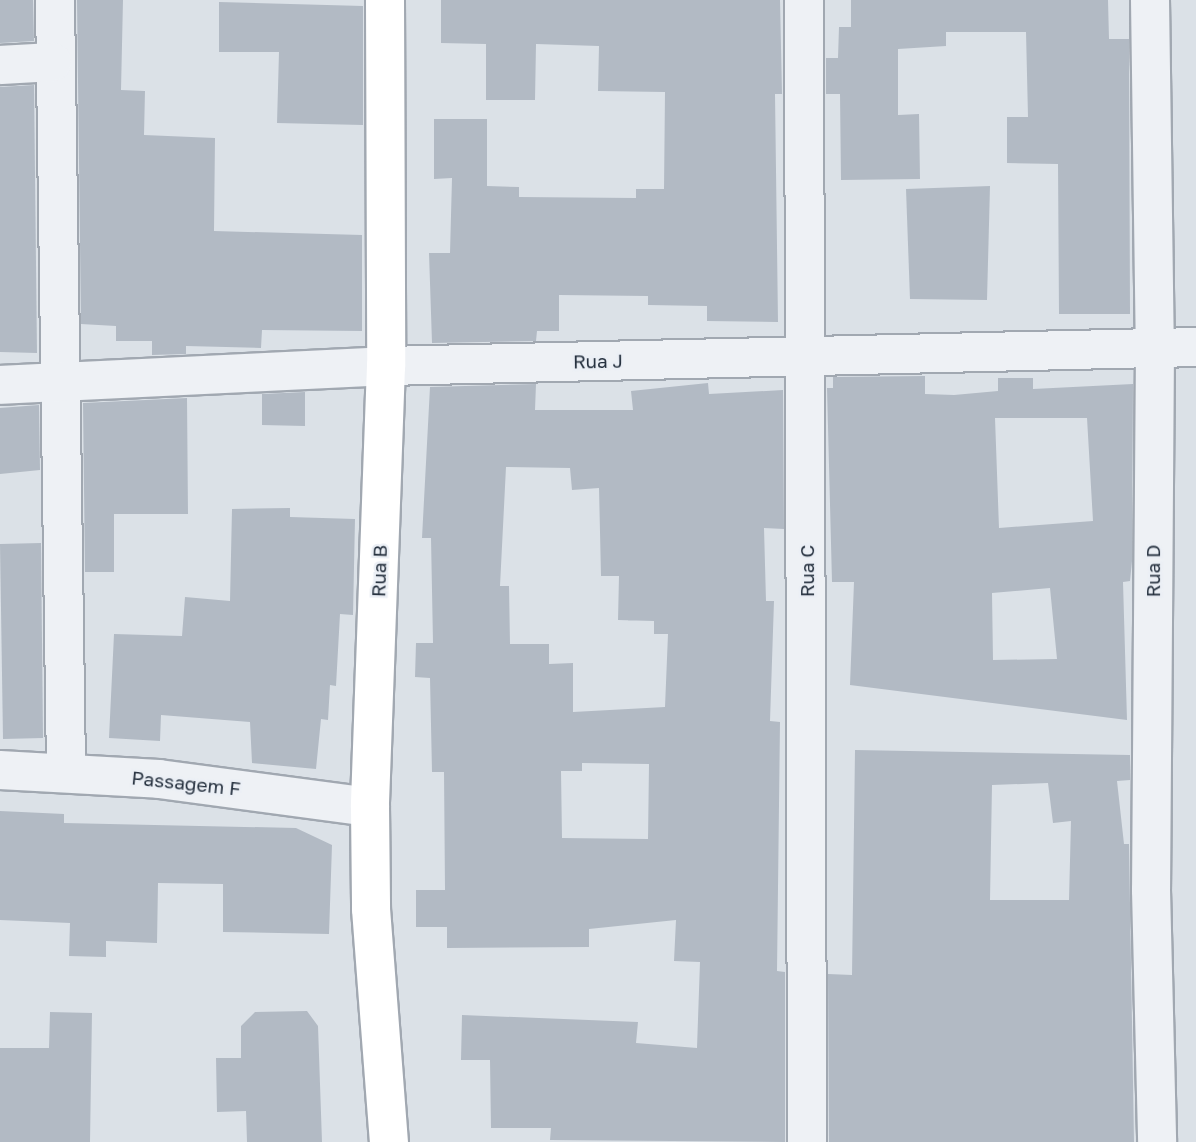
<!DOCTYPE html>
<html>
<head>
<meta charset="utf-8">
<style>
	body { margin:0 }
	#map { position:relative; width:1196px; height:1142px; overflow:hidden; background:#dbe1e7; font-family:"Golos Text",sans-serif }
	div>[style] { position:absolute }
	.building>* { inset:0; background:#b2bac4 }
	.roads { filter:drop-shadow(2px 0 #a1a8b1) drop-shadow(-2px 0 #a1a8b1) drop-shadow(0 2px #a1a8b1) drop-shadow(0 -2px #a1a8b1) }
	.street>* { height:38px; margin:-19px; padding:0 19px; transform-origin:19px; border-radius:19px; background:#eef1f5 }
	.secondary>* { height:38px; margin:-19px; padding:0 19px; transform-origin:19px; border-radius:19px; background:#fff }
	span { translate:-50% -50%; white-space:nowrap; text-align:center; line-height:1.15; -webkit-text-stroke:5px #ebeff5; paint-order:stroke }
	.street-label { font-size:19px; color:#25303e }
</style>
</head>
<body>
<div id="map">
	<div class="building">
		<i style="clip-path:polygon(0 0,33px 0,34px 41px,0 43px)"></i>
		<i style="clip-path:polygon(77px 0,123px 0,121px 90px,145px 91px,144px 135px,215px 138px,214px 231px,362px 235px,362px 331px,262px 330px,261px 348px,186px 346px,186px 354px,152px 355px,152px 341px,116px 341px,116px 326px,81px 324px)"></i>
		<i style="clip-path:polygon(441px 0,780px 0,782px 94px,775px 94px,778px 322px,707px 321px,707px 306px,648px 305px,648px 296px,559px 295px,559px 331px,537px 331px,536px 341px,432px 343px,429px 253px,450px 253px,452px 178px,434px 179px,434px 119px,487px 119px,487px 186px,519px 187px,519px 197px,636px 198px,636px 189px,664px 189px,665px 92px,598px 91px,599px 46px,536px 44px,535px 100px,486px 100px,486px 44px,441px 43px)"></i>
		<i style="clip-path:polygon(851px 0,1108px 0,1109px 39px,1129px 39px,1130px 314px,1059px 314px,1058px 164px,1007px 163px,1007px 117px,1028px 117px,1026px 32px,946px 32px,946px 46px,898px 49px,898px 115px,919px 114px,920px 179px,841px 180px,840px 94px,826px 94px,826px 58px,838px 58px,839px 27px,851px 27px)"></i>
		<i style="clip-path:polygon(219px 2px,363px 6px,363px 125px,277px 123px,279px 52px,219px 52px)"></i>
		<i style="clip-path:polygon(34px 85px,37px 353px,0 352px,0 87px)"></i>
		<i style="clip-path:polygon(990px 186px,987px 300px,910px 299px,906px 189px)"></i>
		<i style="clip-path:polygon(evenodd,925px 376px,925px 394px,954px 395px,998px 391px,998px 378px,1033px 378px,1033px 389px,1133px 384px,1132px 561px,1130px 581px,1123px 582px,1127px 720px,850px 685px,854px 582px,832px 582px,827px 388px,833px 388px,833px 377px,925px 376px,995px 418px,1087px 418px,1093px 521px,999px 528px,995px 418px,925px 376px,1050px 588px,1057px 659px,993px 660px,992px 593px,1050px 588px)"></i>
		<i style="clip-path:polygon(evenodd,708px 383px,709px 394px,783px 390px,784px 529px,764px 528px,766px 601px,774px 601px,770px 721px,780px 722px,777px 971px,785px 972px,785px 1142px,550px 1140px,551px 1128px,491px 1128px,490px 1060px,461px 1060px,462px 1015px,638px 1022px,636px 1043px,697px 1048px,700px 962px,674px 961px,676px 920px,589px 929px,589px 947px,447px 948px,447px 927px,416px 927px,416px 890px,445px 890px,444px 772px,432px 772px,430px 678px,415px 677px,416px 643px,433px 643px,431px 538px,422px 538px,430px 387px,536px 384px,535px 410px,633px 410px,631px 391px,708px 383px,506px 467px,570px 468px,572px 490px,599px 488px,601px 576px,619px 576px,618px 620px,654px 621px,654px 634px,668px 634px,665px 707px,573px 712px,573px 663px,549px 664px,549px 644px,510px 644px,509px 586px,500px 586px,506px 467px,708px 383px,582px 763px,649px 764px,648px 839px,562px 838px,561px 771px,582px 771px,582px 763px)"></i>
		<i style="clip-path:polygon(305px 392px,305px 426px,262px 425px,262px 394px)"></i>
		<i style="clip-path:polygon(187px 398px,188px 514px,114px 514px,114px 572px,85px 572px,83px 403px)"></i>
		<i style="clip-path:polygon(39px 405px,40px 470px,0 474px,0 408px)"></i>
		<i style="clip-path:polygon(290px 508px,290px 517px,355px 519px,353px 615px,340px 614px,336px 686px,330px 685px,328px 720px,321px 719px,316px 769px,252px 763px,250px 722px,161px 715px,160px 741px,109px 738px,114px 634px,182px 636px,185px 597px,230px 601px,232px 509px)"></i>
		<i style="clip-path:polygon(41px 543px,43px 738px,3px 739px,0 544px)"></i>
		<i style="clip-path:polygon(evenodd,855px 750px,1130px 755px,1130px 780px,1117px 781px,1124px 844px,1129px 844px,1134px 1142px,829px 1142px,828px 974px,852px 975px,855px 750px,1048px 783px,1053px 823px,1071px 821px,1069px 900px,990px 900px,992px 785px,1048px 783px)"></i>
		<i style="clip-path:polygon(0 811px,64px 814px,64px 823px,296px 828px,332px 845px,329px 934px,223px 932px,223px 884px,158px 883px,157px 943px,106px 941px,106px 957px,69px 956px,70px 923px,0 920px)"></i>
		<i style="clip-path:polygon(307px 1011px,318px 1026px,322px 1142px,247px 1142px,246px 1111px,217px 1112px,216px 1058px,241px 1058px,241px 1026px,255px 1012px)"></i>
		<i style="clip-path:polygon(50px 1012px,92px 1013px,90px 1142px,0 1142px,0 1048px,49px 1048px)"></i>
	</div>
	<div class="roads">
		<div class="street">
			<i style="left:55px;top:0;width:772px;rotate:89.18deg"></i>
			<i style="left:804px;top:0;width:1142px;rotate:89.85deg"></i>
			<i style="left:1150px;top:0;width:349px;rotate:89.2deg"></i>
			<i style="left:1155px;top:349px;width:541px;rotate:90.42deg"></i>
			<i style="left:1151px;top:890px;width:252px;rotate:88.6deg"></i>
			<i style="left:0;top:65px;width:52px;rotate:-3.3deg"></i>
			<i style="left:0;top:385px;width:386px;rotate:-2.8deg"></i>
			<i style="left:386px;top:366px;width:810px;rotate:-1.34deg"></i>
			<i style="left:0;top:770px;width:159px;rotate:3.2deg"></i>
			<i style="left:159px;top:779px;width:213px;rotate:7.6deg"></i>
		</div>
		<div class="secondary">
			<i style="left:385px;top:0;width:366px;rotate:89.8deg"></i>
			<i style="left:386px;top:366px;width:441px;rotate:92.1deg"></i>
			<i style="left:370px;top:807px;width:102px;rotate:89.4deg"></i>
			<i style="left:371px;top:909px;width:234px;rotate:85.6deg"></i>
		</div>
	</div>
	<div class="street-label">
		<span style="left:598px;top:361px;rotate:-1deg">Rua J</span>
		<span style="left:379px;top:571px;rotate:-88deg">Rua B</span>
		<span style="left:807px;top:571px;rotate:-90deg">Rua C</span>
		<span style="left:1153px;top:571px;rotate:-90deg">Rua D</span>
		<span style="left:186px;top:783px;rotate:6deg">Passagem F</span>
	</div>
</div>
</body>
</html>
